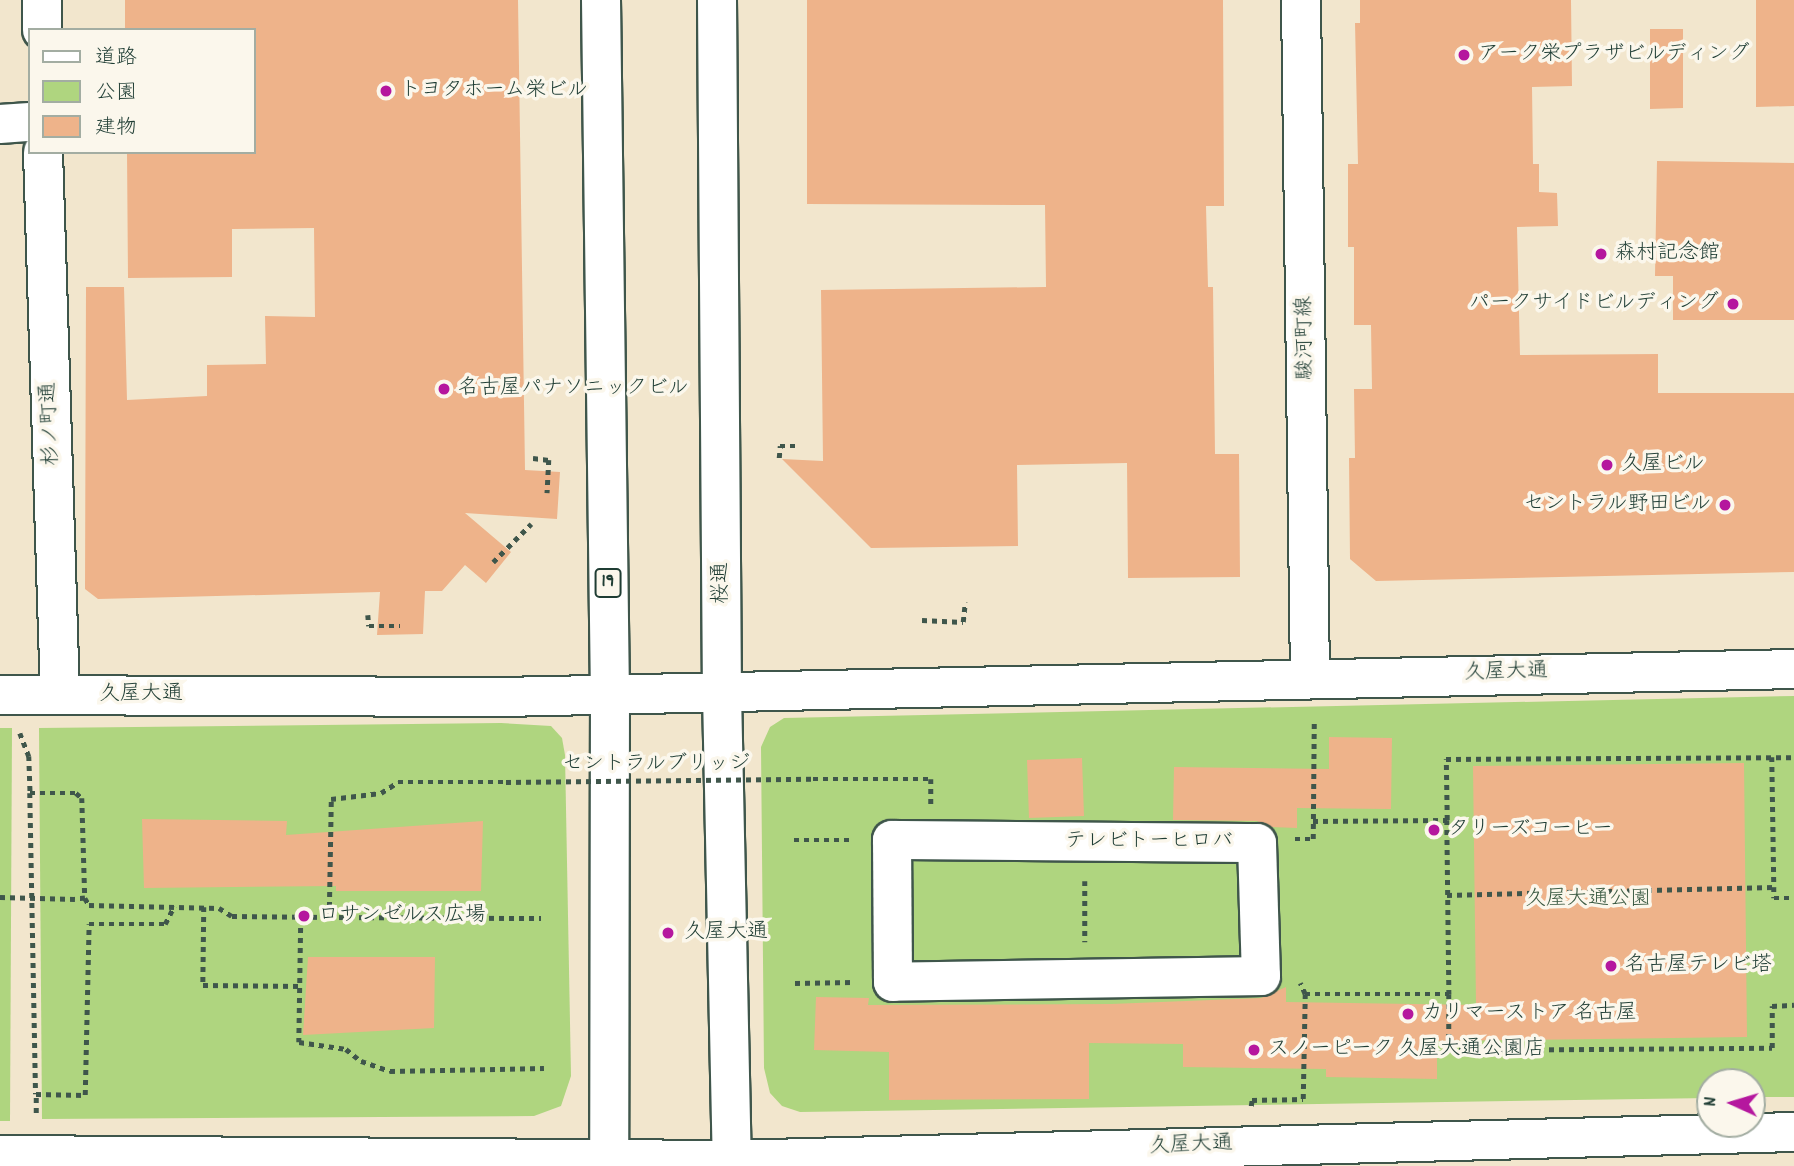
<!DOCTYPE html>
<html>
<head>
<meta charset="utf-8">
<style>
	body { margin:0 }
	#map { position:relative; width:1794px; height:1166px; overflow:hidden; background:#f2e6cd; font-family:Dekko,"Klee One",sans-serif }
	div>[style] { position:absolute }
	.green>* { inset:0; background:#afd57f }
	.building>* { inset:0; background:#eeb38a }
	.path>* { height:4.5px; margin-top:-2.25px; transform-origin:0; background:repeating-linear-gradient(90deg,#3f564b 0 5px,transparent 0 10px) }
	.roads { filter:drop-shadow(2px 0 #3f564b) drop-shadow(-2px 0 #3f564b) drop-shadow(0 2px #3f564b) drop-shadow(0 -2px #3f564b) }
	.minor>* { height:38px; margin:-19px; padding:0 19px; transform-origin:19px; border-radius:19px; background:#fff }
	.highway>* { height:38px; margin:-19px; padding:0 19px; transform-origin:19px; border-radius:19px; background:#fff }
	.path-bridge>* { height:4.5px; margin-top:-2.25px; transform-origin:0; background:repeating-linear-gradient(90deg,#3f564b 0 5px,transparent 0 10px) }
	.dots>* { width:19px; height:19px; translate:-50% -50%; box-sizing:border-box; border:4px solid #fbf7ec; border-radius:50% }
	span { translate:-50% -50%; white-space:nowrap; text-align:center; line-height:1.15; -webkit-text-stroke:7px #fbf7ec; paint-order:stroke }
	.shield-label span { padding:2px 5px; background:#fbf7ec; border:2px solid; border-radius:5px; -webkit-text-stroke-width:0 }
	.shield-label { font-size:19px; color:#1f3d34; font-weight:700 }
	.poi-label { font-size:21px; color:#1f3d34 }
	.left { translate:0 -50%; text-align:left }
	.right { translate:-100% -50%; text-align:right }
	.street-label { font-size:21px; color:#1f3d34 }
	.park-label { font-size:21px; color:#3c5b43 }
	.legend { position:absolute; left:28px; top:28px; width:228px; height:126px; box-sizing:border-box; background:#fbf7ec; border:2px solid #a3ada2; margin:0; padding:9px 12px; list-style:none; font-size:21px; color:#1f3d34 }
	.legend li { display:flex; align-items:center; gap:14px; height:35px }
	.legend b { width:35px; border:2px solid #a3ada2 }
	.north { position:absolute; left:1696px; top:1068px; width:70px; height:70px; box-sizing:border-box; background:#fbf7ec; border:2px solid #a3ada2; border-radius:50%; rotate:274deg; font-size:19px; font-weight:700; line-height:28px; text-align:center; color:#1f3d34 }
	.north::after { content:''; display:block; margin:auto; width:24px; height:32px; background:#b5179e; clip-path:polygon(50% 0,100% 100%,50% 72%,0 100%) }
</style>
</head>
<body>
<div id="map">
	<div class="green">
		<i style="clip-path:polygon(1794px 696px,1794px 1097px,1752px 1097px,1752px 1082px,1710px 1082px,1710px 1098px,800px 1112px,782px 1106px,770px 1093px,764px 1068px,761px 747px,770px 727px,784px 718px)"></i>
		<i style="clip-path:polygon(501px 723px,551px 726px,562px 738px,565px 755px,571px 1076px,561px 1106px,534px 1116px,42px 1119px,39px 728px)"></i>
		<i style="clip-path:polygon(0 728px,12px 728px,10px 1121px,0 1121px)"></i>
	</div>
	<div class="building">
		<i style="clip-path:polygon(125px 0,518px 0,525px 470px,560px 472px,557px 519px,465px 513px,511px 552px,486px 583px,465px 565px,442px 591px,425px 591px,423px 634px,377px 635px,380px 592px,98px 599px,85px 589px,86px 287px,124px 287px,127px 400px,207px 396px,207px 365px,266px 364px,265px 316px,315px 317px,314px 228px,232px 229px,232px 277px,128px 278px,127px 152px,254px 152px,254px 30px,125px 30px)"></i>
		<i style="clip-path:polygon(807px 0,1223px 0,1224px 206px,1206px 206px,1208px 287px,1213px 287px,1215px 454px,1239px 454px,1240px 577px,1128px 578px,1127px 463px,1017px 465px,1018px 546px,871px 548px,782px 459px,823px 461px,821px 290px,1046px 287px,1045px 205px,807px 204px)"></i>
		<i style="clip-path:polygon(1360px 0,1571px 0,1572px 86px,1532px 87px,1533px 164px,1539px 164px,1539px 192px,1557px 193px,1558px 226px,1517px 227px,1520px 355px,1658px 354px,1658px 393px,1794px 393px,1794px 572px,1376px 581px,1350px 559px,1349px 458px,1355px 458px,1354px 389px,1372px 389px,1371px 325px,1354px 325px,1354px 247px,1348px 247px,1348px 164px,1358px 164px,1355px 23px,1360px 23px)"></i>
		<i style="clip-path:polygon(1756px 0,1794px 0,1794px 106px,1756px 107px)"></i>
		<i style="clip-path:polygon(1650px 29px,1683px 29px,1683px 108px,1650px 109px)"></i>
		<i style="clip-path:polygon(1657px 161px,1794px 163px,1794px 320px,1673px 320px,1673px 276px,1655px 276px)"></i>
		<i style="clip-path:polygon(1329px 737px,1392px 738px,1391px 809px,1297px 808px,1297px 828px,1271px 827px,1257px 821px,1173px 820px,1174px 767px,1329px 769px)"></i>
		<i style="clip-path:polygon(1082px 758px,1084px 816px,1029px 818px,1027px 760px)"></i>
		<i style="clip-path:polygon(1744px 763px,1747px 1037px,1437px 1041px,1437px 1079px,1326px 1077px,1326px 1069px,1183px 1067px,1183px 1044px,1089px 1043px,1089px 1099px,889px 1100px,889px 1052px,814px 1050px,816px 997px,869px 998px,868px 1005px,1111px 1004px,1261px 998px,1286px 987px,1286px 1002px,1476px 1005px,1473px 766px)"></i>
		<i style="clip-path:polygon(142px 819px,287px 821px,286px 835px,483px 821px,481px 891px,336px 891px,336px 886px,144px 888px)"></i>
		<i style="clip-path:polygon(308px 957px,435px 957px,434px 1028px,303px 1035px)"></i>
	</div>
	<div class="path">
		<i style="left:533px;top:458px;width:16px;rotate:7deg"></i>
		<i style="left:549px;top:460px;width:33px;rotate:93deg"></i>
		<i style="left:779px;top:458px;width:12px;rotate:-85deg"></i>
		<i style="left:780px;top:446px;width:16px"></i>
		<i style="left:493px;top:562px;width:54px;rotate:-45deg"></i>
		<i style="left:368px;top:615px;width:11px;rotate:85deg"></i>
		<i style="left:369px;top:626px;width:31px"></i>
		<i style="left:922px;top:620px;width:41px;rotate:2.8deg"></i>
		<i style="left:963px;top:622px;width:20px;rotate:-84deg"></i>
		<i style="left:20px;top:733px;width:25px;rotate:69deg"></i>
		<i style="left:29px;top:756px;width:37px;rotate:88deg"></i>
		<i style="left:30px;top:793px;width:301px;rotate:88.9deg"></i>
		<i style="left:1772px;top:757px;width:130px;rotate:89.1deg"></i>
		<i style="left:813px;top:779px;width:118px"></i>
		<i style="left:931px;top:779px;width:25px;rotate:90deg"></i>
		<i style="left:30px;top:793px;width:46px"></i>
		<i style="left:76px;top:793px;width:8px;rotate:40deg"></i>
		<i style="left:82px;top:798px;width:100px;rotate:88.3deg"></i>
		<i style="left:85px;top:898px;width:10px;rotate:174deg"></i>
		<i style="left:1447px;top:820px;width:174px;rotate:89.3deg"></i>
		<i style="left:1313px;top:821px;width:134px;rotate:-0.4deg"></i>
		<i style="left:1447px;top:820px;width:61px;rotate:-90.9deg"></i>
		<i style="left:1446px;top:759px;width:348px;rotate:-0.3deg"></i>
		<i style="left:1295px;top:839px;width:18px"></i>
		<i style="left:1313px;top:839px;width:120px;rotate:-89.5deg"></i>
		<i style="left:794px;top:840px;width:59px"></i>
		<i style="left:1085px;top:881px;width:61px;rotate:90deg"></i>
		<i style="left:1447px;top:895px;width:327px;rotate:-1.4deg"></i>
		<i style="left:1774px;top:887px;width:11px;rotate:90deg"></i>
		<i style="left:1774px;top:898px;width:20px"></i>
		<i style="left:85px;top:898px;width:8px;rotate:60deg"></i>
		<i style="left:89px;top:905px;width:130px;rotate:1.3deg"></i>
		<i style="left:219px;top:908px;width:15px;rotate:32deg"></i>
		<i style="left:232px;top:916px;width:97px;rotate:0.6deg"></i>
		<i style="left:329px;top:917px;width:118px;rotate:-89deg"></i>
		<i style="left:331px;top:799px;width:50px;rotate:-6.8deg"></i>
		<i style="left:381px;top:793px;width:20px;rotate:-33deg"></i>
		<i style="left:398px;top:782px;width:108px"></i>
		<i style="left:204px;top:907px;width:78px;rotate:90.7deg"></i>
		<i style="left:203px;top:985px;width:97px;rotate:0.6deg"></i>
		<i style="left:329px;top:917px;width:212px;rotate:0.3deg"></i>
		<i style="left:301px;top:918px;width:124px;rotate:90.9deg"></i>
		<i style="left:299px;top:1042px;width:48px;rotate:8.5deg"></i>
		<i style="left:346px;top:1049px;width:19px;rotate:39deg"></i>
		<i style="left:361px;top:1061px;width:31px;rotate:19deg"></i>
		<i style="left:390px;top:1071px;width:154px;rotate:-1.1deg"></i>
		<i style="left:795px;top:983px;width:58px;rotate:-1deg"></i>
		<i style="left:1305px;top:994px;width:144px"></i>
		<i style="left:1449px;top:994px;width:56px;rotate:90deg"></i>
		<i style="left:1449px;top:1050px;width:323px;rotate:-0.4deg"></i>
		<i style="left:1772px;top:1048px;width:42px;rotate:-90deg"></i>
		<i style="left:1772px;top:1006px;width:22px;rotate:-3deg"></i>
		<i style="left:1251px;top:1106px;width:6px;rotate:-81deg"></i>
		<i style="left:1252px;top:1100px;width:51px;rotate:-1.1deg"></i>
		<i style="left:1303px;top:1099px;width:105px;rotate:-88.9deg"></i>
		<i style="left:1305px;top:994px;width:12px;rotate:-114deg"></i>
		<i style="left:36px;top:1113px;width:19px;rotate:-90deg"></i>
		<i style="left:36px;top:1094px;width:49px;rotate:1.2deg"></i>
		<i style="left:85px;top:1095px;width:171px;rotate:-88.7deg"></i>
		<i style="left:89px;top:924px;width:76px"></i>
		<i style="left:165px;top:924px;width:20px;rotate:-63deg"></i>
	</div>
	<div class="roads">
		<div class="minor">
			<i style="left:1301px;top:0;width:676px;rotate:89.24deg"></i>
			<i style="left:42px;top:30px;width:30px;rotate:-90deg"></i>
			<i style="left:0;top:124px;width:30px;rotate:-4deg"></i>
			<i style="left:43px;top:152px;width:543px;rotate:88.21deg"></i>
			<i style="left:0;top:695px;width:502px;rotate:0.23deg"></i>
			<i style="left:502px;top:697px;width:1292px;rotate:-1.24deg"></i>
			<i style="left:892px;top:840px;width:365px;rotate:0.5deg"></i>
			<i style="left:1257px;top:843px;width:133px;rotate:88.3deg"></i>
			<i style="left:1261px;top:976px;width:368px;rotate:179.1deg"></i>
			<i style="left:893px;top:982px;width:142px;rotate:-90.4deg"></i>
			<i style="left:0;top:1155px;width:732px;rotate:0.39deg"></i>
			<i style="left:732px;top:1160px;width:1062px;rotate:-1.51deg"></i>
		</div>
		<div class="highway">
			<i style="left:601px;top:0;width:694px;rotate:89.26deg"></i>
			<i style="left:610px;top:694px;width:472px;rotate:90.1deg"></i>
			<i style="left:717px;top:0;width:693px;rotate:89.59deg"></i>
			<i style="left:722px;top:693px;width:473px;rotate:88.8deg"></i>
		</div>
	</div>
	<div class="path-bridge">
		<i style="left:506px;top:782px;width:307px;rotate:-0.6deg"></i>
		<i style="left:0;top:897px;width:75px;rotate:1.5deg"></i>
	</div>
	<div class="dots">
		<i style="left:1464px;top:55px;background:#b5179e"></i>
		<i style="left:386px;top:91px;background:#b5179e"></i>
		<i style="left:1601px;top:254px;background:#b5179e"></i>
		<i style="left:1733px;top:304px;background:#b5179e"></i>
		<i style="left:444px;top:389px;background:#b5179e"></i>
		<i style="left:1607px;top:465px;background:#b5179e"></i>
		<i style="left:1725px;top:505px;background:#b5179e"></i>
		<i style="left:1434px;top:830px;background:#b5179e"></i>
		<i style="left:304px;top:916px;background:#b5179e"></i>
		<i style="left:668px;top:933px;background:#b5179e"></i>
		<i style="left:1611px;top:966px;background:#b5179e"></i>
		<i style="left:1408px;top:1014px;background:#b5179e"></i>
		<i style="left:1254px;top:1050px;background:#b5179e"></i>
	</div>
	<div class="shield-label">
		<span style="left:608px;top:583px">19</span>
	</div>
	<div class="poi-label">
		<span class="left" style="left:1478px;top:55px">アーク栄プラザビルディング</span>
		<span class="left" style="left:400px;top:91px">トヨタホーム栄ビル</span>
		<span class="left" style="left:1615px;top:254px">森村記念館</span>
		<span class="right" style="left:1719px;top:304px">パークサイドビルディング</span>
		<span class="left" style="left:458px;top:389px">名古屋パナソニックビル</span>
		<span class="left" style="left:1621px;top:465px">久屋ビル</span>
		<span class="right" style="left:1711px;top:505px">セントラル野田ビル</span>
		<span class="left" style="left:1448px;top:830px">タリーズコーヒー</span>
		<span class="left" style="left:318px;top:916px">ロサンゼルス広場</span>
		<span class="left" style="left:684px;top:933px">久屋大通</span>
		<span class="left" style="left:1625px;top:966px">名古屋テレビ塔</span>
		<span class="left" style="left:1422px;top:1014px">カリマーストア 名古屋</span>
		<span class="left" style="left:1268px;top:1050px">スノーピーク 久屋大通公園店</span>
	</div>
	<div class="street-label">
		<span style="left:1306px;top:338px;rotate:-91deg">駿河町線</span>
		<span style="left:51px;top:424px;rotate:-92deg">杉ノ町通</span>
		<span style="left:722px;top:583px;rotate:-90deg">桜通</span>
		<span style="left:1506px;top:673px;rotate:-1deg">久屋大通</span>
		<span style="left:141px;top:695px">久屋大通</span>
		<span style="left:656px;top:765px">セントラルブリッジ</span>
		<span style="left:1149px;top:842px">テレビトーヒロバ</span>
		<span style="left:1191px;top:1146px;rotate:-2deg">久屋大通</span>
	</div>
	<div class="park-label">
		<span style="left:1588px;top:900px">久屋大通公園</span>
	</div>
	<ul class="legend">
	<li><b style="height:9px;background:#fff"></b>道路</li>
	<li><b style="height:19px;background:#afd57f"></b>公園</li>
	<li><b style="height:19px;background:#eeb38a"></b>建物</li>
	</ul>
	<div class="north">N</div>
</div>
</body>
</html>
